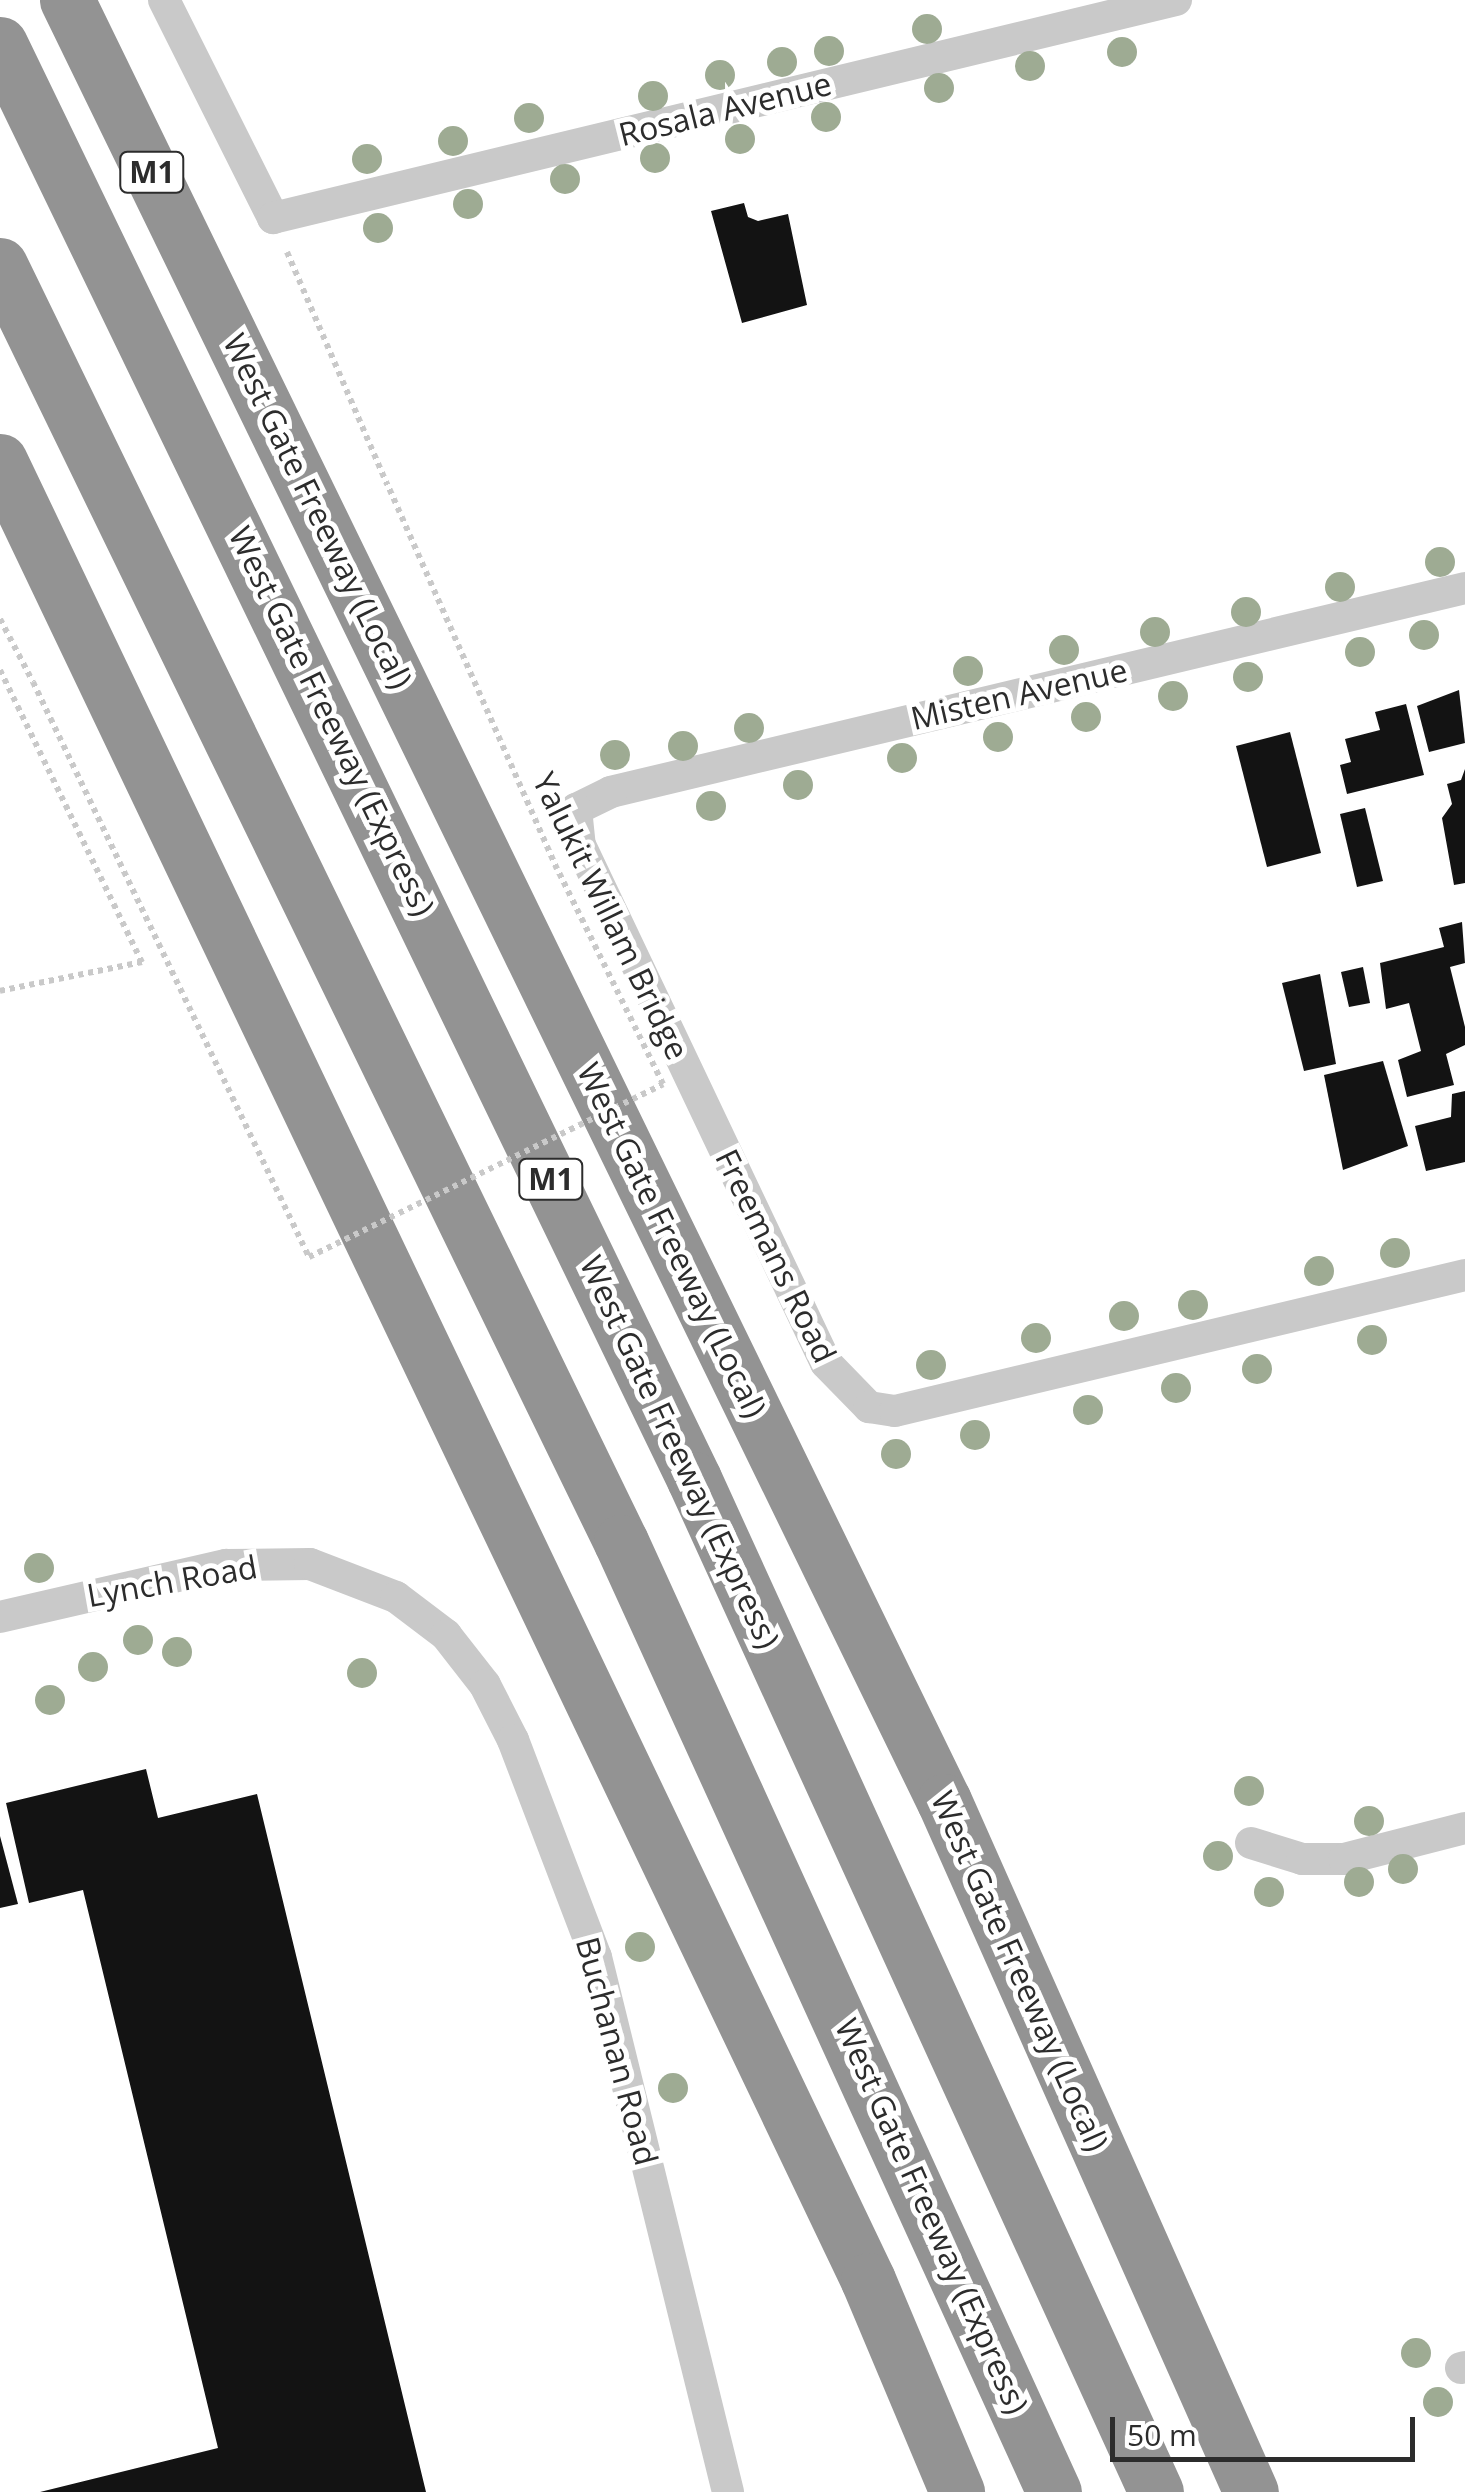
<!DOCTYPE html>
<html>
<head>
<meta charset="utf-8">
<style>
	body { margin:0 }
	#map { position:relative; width:1465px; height:2492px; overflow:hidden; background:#fff; font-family:"Open Sans",sans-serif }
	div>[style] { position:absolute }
	.building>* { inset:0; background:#131313 }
	.path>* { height:6px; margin-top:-3px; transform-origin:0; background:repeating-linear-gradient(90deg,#c9c9c9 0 5px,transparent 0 10px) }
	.minor>* { height:32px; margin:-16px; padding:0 16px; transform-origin:16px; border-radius:16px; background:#c9c9c9 }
	.motorway>* { height:55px; margin:-27.5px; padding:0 27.5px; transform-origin:27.5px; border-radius:27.5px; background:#939393 }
	.path-bridge>* { height:6px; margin-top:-3px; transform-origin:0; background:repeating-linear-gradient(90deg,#c9c9c9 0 5px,transparent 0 10px) }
	.trees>* { width:30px; height:30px; margin:-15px; border-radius:50%; background:#9eab93 }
	span { translate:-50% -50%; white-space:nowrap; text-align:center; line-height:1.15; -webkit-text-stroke:10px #fff; paint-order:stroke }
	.shield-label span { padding:2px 8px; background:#fff; border:2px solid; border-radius:8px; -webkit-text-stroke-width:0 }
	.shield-label { font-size:30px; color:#2c2c2c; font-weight:700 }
	.street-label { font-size:32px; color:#2c2c2c }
	.scale { position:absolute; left:1110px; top:2417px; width:305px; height:45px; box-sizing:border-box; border:5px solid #2c2c2c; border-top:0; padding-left:12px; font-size:30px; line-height:35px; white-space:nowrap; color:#2c2c2c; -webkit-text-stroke:8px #fff; paint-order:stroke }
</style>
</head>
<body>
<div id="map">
	<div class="building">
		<i style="clip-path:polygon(744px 203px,748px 217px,758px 221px,788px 214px,807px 305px,742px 323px,711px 211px)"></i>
		<i style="clip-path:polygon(1459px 690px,1465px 743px,1429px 752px,1417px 706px)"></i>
		<i style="clip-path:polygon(1406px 704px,1424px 775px,1347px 794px,1340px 765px,1351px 762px,1345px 739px,1380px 730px,1375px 712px)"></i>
		<i style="clip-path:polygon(1290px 732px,1321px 853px,1267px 867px,1236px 746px)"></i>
		<i style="clip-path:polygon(1465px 769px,1465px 883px,1454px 885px,1442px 818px,1452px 804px,1447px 784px,1461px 780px)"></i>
		<i style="clip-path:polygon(1365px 808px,1383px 881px,1357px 887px,1340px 814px)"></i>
		<i style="clip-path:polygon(1462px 922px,1465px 963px,1450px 967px,1465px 1027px,1465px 1045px,1446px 1054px,1454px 1085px,1407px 1097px,1398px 1060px,1421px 1051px,1409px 1003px,1386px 1009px,1380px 963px,1444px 947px,1439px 928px)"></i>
		<i style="clip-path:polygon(1363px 967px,1370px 1003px,1349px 1007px,1341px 972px)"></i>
		<i style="clip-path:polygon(1320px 974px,1336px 1064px,1304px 1071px,1282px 983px)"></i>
		<i style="clip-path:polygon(1383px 1061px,1408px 1146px,1343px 1170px,1324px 1075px)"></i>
		<i style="clip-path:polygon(1465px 1091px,1465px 1162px,1426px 1171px,1415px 1126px,1451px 1117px,1452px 1094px)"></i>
		<i style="clip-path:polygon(146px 1769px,158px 1818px,257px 1794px,426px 2492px,40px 2492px,218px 2448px,83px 1890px,29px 1903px,6px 1803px)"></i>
		<i style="clip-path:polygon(0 1836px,18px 1904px,0 1908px)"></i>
	</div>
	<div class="path">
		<i style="left:287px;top:252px;width:253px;rotate:66.7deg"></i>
		<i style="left:0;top:619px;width:71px;rotate:62.4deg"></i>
		<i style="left:0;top:670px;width:325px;rotate:64.1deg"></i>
		<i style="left:142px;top:962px;width:145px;rotate:168.5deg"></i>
	</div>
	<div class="minor">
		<i style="left:164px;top:0;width:244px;rotate:63.4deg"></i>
		<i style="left:273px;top:218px;width:929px;rotate:-13.57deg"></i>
		<i style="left:1465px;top:588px;width:878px;rotate:166.57deg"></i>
		<i style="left:611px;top:792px;width:39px;rotate:154deg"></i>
		<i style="left:576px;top:809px;width:36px;rotate:84deg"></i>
		<i style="left:580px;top:845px;width:573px;rotate:64.6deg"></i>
		<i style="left:826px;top:1363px;width:62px;rotate:45.7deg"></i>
		<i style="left:869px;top:1407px;width:26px;rotate:9deg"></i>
		<i style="left:895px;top:1411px;width:586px;rotate:-13.42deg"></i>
		<i style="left:0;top:1617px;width:232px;rotate:-13deg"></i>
		<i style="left:226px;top:1565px;width:84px;rotate:-0.7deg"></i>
		<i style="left:310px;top:1564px;width:92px;rotate:21deg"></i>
		<i style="left:396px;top:1597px;width:63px;rotate:37.2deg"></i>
		<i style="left:446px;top:1635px;width:63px;rotate:52deg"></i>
		<i style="left:485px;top:1685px;width:62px;rotate:63deg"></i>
		<i style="left:513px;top:1740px;width:232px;rotate:69.1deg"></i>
		<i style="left:596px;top:1957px;width:551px;rotate:76.14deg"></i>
		<i style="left:1251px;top:1843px;width:53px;rotate:17.4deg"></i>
		<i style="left:1302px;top:1859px;width:42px"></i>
		<i style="left:1344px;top:1859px;width:125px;rotate:-14.4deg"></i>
		<i style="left:1461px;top:2368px;width:4px;rotate:-14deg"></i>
	</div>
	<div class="motorway">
		<i style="left:67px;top:0;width:2003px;rotate:64.04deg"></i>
		<i style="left:944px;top:1801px;width:756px;rotate:66.05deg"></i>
		<i style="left:0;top:44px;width:1594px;rotate:64.19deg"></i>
		<i style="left:694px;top:1479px;width:1113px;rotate:65.48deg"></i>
		<i style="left:0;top:265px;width:1420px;rotate:64.07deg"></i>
		<i style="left:621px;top:1542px;width:1044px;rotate:65.5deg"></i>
		<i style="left:0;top:461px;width:2015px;rotate:64.49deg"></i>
		<i style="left:868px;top:2280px;width:230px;rotate:67.2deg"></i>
	</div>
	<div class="path-bridge">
		<i style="left:33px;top:682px;width:638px;rotate:64.36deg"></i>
		<i style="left:309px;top:1257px;width:394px;rotate:-26deg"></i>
		<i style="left:663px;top:1084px;width:240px;rotate:-116.2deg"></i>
		<i style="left:557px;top:869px;width:421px;rotate:-113.8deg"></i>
	</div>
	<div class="trees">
		<i style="left:927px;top:29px"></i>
		<i style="left:829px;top:51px"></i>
		<i style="left:1122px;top:52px"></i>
		<i style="left:782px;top:62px"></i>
		<i style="left:1030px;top:66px"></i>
		<i style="left:720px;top:75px"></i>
		<i style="left:939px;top:88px"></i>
		<i style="left:653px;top:96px"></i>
		<i style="left:826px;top:117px"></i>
		<i style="left:529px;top:118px"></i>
		<i style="left:740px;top:139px"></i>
		<i style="left:453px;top:141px"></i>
		<i style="left:655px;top:158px"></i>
		<i style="left:367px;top:159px"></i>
		<i style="left:565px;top:179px"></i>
		<i style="left:468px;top:204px"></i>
		<i style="left:378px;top:228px"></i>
		<i style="left:1440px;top:562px"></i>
		<i style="left:1340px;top:587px"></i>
		<i style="left:1246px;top:612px"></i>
		<i style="left:1155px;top:632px"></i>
		<i style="left:1424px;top:635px"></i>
		<i style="left:1064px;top:650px"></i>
		<i style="left:1360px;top:652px"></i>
		<i style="left:968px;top:671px"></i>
		<i style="left:1248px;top:677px"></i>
		<i style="left:1173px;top:696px"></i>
		<i style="left:1086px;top:717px"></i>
		<i style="left:749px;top:728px"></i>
		<i style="left:998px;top:737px"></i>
		<i style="left:683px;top:746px"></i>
		<i style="left:615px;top:755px"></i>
		<i style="left:902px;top:758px"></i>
		<i style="left:798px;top:785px"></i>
		<i style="left:711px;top:806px"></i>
		<i style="left:1395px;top:1253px"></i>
		<i style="left:1319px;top:1271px"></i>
		<i style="left:1193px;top:1305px"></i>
		<i style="left:1124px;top:1316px"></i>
		<i style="left:1036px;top:1338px"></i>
		<i style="left:1372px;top:1340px"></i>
		<i style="left:931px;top:1365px"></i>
		<i style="left:1257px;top:1369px"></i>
		<i style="left:1176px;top:1388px"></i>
		<i style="left:1088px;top:1410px"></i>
		<i style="left:975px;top:1435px"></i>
		<i style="left:896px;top:1454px"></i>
		<i style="left:39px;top:1568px"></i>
		<i style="left:138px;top:1640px"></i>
		<i style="left:177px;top:1652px"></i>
		<i style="left:93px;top:1667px"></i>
		<i style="left:362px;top:1673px"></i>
		<i style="left:50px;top:1700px"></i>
		<i style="left:1249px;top:1791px"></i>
		<i style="left:1369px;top:1821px"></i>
		<i style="left:1218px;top:1856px"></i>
		<i style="left:1403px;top:1869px"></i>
		<i style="left:1359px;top:1882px"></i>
		<i style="left:1269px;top:1892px"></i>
		<i style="left:640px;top:1947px"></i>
		<i style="left:673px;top:2088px"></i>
		<i style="left:1416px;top:2353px"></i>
		<i style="left:1438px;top:2402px"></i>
	</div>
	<div class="shield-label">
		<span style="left:152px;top:172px">M1</span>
		<span style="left:551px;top:1179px">M1</span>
	</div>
	<div class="street-label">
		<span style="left:725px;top:109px;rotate:-14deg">Rosala Avenue</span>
		<span style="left:318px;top:511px;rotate:64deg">West Gate Freeway (Local)</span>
		<span style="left:1019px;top:694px;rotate:-13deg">Misten Avenue</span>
		<span style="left:332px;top:721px;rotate:64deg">West Gate Freeway (Express)</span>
		<span style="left:611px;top:916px;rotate:64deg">Yalukit Willam Bridge</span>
		<span style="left:672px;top:1240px;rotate:64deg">West Gate Freeway (Local)</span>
		<span style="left:776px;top:1256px;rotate:64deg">Freemans Road</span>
		<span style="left:680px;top:1452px;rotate:65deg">West Gate Freeway (Express)</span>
		<span style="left:172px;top:1581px;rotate:-10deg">Lynch Road</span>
		<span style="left:1020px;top:1971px;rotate:66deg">West Gate Freeway (Local)</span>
		<span style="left:617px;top:2051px;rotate:75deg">Buchanan Road</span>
		<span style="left:932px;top:2216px;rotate:66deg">West Gate Freeway (Express)</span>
	</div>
	<div class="scale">50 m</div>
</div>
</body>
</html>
